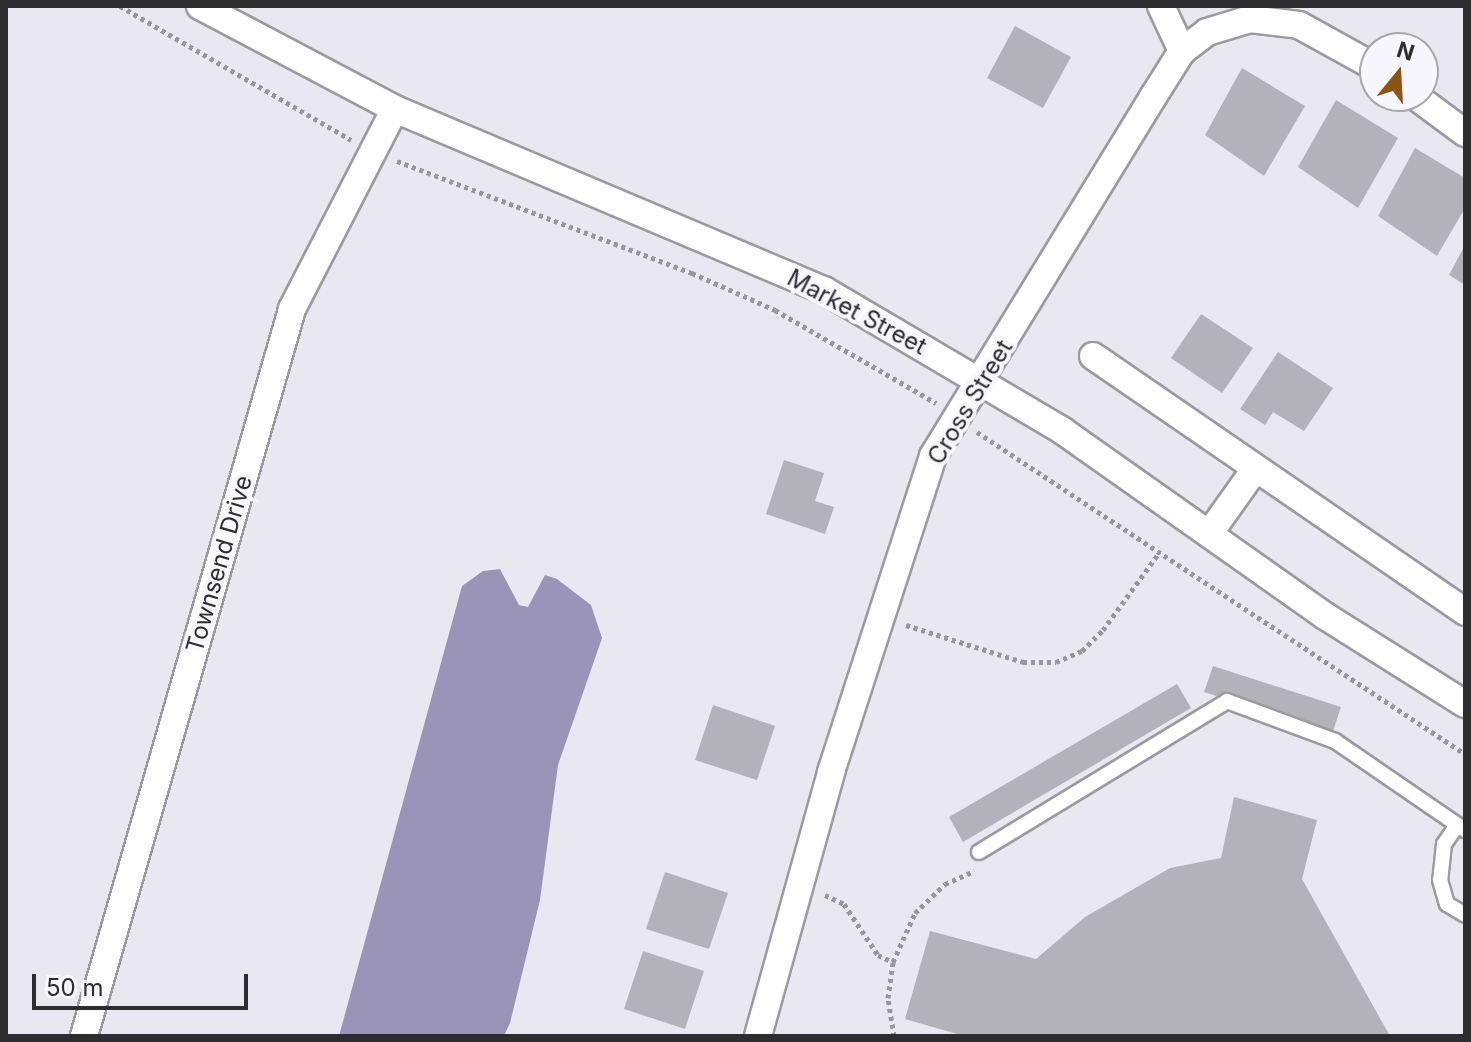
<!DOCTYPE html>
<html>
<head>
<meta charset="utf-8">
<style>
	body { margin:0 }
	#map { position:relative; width:1471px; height:1042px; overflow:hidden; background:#e9e8f1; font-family:Inter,sans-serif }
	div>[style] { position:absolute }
	.water>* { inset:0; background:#9994b8 }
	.building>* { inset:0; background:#b3b2b9 }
	.path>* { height:5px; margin-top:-2.5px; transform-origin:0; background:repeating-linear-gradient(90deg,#96969c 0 4px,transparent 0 8px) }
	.roads { filter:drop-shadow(2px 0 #9b9aa1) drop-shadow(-2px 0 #9b9aa1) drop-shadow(0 2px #9b9aa1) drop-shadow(0 -2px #9b9aa1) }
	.service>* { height:14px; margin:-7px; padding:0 7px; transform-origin:7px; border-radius:7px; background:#fff }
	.minor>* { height:26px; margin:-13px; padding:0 13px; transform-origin:13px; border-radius:13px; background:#fff }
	span { translate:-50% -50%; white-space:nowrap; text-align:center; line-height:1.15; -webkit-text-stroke:8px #f7f6fe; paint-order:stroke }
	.street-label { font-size:24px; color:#2d2d30 }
	.frame { position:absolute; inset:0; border:8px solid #2d2d30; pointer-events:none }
	.north { position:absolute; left:1359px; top:32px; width:80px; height:80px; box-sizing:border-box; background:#f7f6fe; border:2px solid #a6a6ac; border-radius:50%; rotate:18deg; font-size:22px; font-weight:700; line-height:32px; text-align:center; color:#2d2d30 }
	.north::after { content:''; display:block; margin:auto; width:28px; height:36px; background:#8d540d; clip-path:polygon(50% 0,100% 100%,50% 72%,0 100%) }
	.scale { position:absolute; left:32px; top:974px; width:216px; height:36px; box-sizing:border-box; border:4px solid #2d2d30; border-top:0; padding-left:10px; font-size:24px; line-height:28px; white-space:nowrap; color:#2d2d30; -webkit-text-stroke:6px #f7f6fe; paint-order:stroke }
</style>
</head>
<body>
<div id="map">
	<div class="water">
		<i style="clip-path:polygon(500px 569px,519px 605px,528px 607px,545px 575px,557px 579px,591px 605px,602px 638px,558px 765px,540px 900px,510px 1023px,504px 1036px,339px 1036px,462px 586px,483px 571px)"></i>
	</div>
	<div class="building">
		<i style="clip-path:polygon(1015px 26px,1071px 57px,1043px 108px,987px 78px)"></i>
		<i style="clip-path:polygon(1242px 68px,1305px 106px,1264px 176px,1205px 135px)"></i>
		<i style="clip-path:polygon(1336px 100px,1398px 138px,1358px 208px,1298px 167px)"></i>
		<i style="clip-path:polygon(1415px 148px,1465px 178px,1465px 208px,1437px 256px,1378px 216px)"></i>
		<i style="clip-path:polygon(1465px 245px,1465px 285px,1449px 275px)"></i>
		<i style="clip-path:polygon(1201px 314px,1253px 348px,1222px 393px,1171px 358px)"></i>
		<i style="clip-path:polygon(1278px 352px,1333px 388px,1304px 431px,1273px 412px,1265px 425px,1240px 409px)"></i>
		<i style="clip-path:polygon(784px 460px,824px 473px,815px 501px,834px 507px,825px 534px,766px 514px)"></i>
		<i style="clip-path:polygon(1213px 666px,1341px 707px,1332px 734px,1204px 692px)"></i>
		<i style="clip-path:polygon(1177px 684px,1191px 708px,963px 842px,949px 817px)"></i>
		<i style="clip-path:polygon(713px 705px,775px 726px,757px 780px,695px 760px)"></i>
		<i style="clip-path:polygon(1234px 797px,1317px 820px,1302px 879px,1390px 1036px,964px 1036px,905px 1019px,930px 931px,1036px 959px,1085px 917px,1170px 868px,1221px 858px)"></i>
		<i style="clip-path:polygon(665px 872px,728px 893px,709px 949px,646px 929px)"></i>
		<i style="clip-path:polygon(643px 951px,704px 971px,685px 1029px,624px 1009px)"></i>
	</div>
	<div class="path">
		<i style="left:120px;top:6px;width:267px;rotate:30.1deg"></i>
		<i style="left:397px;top:161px;width:316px;rotate:20.8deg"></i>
		<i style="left:692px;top:273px;width:91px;rotate:24deg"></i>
		<i style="left:775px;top:310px;width:186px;rotate:30deg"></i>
		<i style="left:977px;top:432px;width:585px;rotate:33.42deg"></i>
		<i style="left:906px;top:625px;width:123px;rotate:17.5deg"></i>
		<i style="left:1023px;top:662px;width:33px"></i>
		<i style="left:1056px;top:662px;width:28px;rotate:-23deg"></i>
		<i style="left:1082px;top:651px;width:30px;rotate:-45deg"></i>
		<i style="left:1103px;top:630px;width:95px;rotate:-54deg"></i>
		<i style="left:825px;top:895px;width:21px;rotate:25deg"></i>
		<i style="left:844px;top:904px;width:61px;rotate:56.3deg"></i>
		<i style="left:878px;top:955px;width:17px;rotate:25deg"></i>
		<i style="left:894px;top:1036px;width:38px;rotate:-99deg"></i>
		<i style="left:888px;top:998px;width:36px;rotate:-82deg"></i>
		<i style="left:893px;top:962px;width:54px;rotate:-65.8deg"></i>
		<i style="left:915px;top:913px;width:42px;rotate:-44deg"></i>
		<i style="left:945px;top:884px;width:32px;rotate:-24deg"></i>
	</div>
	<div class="roads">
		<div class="service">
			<i style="left:1457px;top:825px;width:23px;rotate:124deg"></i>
			<i style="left:1444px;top:844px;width:36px;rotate:96deg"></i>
			<i style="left:1440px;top:880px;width:25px;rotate:74deg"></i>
			<i style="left:1447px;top:904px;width:21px;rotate:31deg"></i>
			<i style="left:979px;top:852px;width:290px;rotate:-31.3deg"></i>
			<i style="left:1227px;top:701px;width:115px;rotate:20.3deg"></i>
			<i style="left:1335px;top:741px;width:158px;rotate:34.4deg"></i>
		</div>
		<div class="minor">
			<i style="left:200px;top:6px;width:221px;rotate:27.8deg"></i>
			<i style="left:395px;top:109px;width:466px;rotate:22.9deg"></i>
			<i style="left:824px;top:290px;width:277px;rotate:30.5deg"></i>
			<i style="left:1063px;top:431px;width:321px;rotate:35.2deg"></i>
			<i style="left:1325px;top:616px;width:165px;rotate:32.2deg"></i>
			<i style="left:1161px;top:6px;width:50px;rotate:65deg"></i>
			<i style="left:1415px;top:96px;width:62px;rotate:36.5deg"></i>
			<i style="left:1093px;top:356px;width:452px;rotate:34.5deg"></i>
			<i style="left:1209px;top:534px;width:76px;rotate:-54.6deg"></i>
			<i style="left:84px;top:1036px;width:756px;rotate:-74.03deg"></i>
			<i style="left:292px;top:309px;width:225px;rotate:-62.8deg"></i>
			<i style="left:758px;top:1036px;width:274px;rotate:-74.5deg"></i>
			<i style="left:831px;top:772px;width:332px;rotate:-72.1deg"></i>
			<i style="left:933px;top:456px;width:421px;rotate:-58.5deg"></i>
			<i style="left:1153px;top:97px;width:54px;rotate:-57.8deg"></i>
			<i style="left:1182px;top:51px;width:31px;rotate:-37deg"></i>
			<i style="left:1207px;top:32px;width:45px;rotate:-16.8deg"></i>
			<i style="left:1250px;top:19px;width:49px;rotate:7deg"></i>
			<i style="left:1299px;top:25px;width:87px;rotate:28.9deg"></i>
		</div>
	</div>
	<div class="street-label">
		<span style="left:857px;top:312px;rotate:28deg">Market Street</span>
		<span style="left:970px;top:402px;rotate:-59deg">Cross Street</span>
		<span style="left:219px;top:564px;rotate:-74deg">Townsend Drive</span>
	</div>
	<div class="frame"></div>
	<div class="north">N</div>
	<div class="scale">50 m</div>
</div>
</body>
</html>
